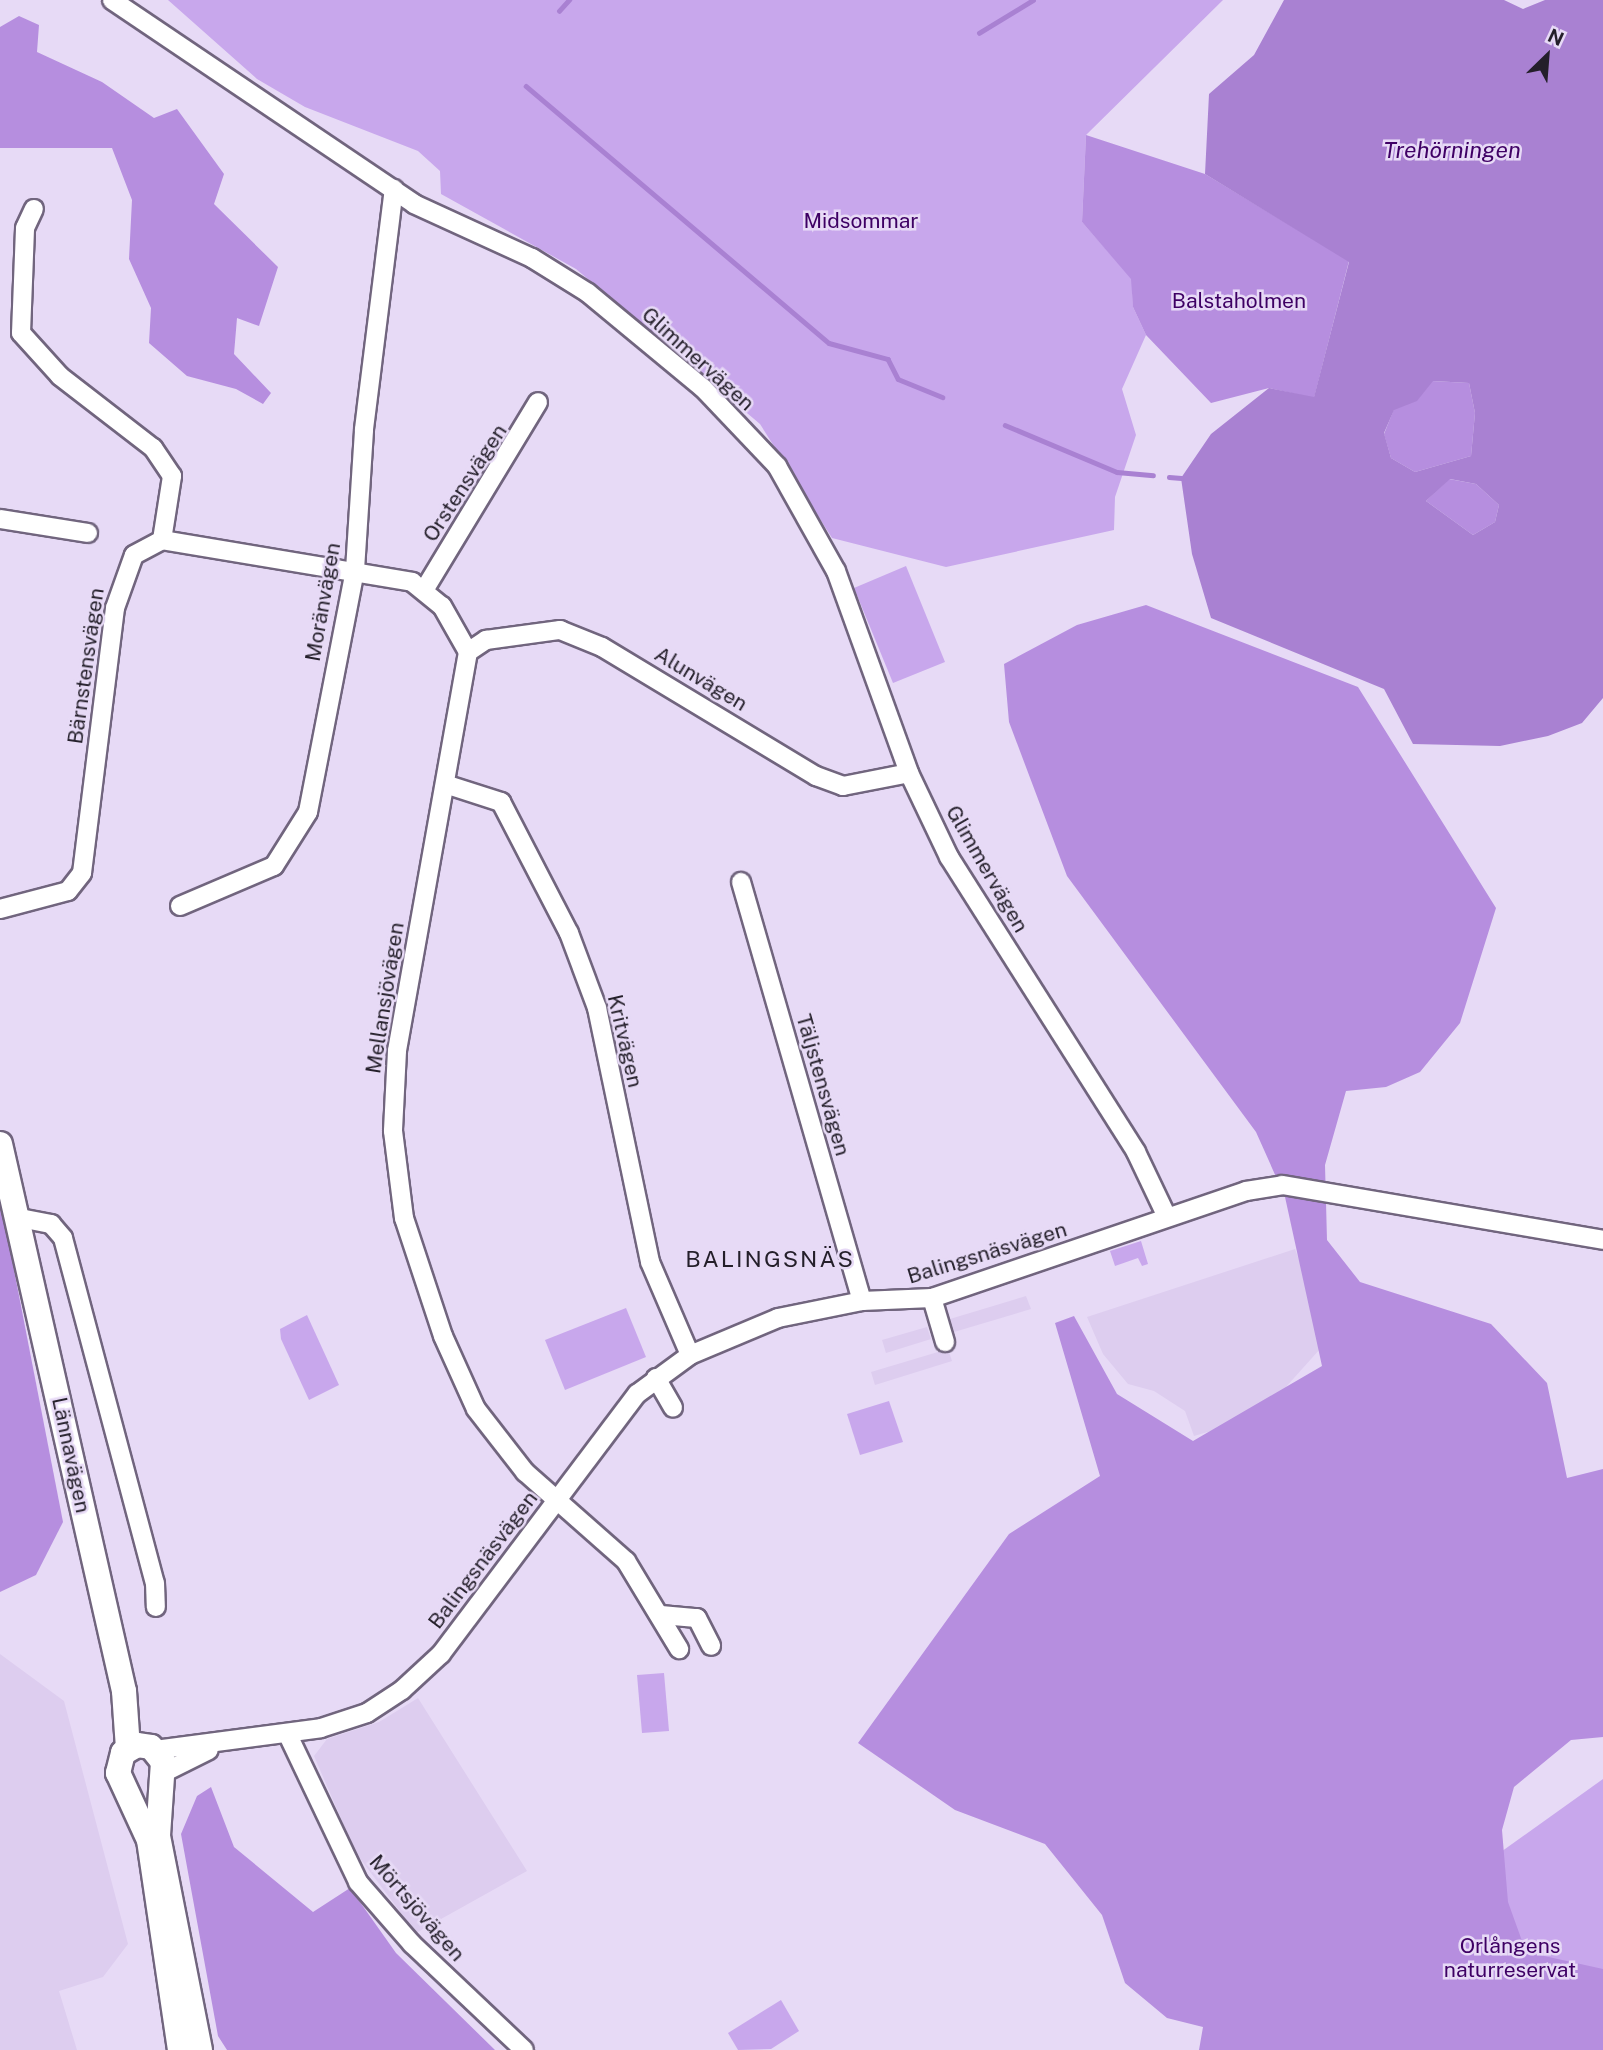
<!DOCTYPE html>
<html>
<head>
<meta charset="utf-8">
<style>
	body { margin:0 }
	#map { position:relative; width:1603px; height:2050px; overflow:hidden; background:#e7daf6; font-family:"Public Sans",sans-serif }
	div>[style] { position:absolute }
	.built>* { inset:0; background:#ddcdef }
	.green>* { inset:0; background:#c8a7ec }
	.forest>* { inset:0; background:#b68edf }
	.water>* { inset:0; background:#a981d2 }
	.stream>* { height:4.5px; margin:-2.25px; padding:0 2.25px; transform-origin:2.25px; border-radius:2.25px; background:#a981d2 }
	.roads { filter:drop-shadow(2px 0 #71657e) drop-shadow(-2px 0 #71657e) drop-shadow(0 2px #71657e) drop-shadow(0 -2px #71657e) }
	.minor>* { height:18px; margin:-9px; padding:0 9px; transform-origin:9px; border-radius:9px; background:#fff }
	.secondary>* { height:24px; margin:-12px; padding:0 12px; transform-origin:12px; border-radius:12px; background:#fff }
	span { translate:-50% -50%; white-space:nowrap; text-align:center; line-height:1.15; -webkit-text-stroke:5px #e7daf6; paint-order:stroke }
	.park-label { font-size:21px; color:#3e0064 }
	.street-label { font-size:21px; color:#241f2a }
	.water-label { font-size:23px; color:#3f0065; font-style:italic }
	.neighbourhood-label { font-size:23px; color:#241f2a; letter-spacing:2px }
	.north { position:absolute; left:1512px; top:21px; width:70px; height:70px; -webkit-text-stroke:5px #e7daf6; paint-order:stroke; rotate:25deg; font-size:19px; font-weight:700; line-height:28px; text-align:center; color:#241f2a }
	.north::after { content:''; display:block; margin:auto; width:24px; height:32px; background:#241f2a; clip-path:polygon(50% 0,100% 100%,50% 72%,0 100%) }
</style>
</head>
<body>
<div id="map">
	<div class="built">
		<i style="clip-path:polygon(1295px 1249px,1329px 1339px,1259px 1417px,1194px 1436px,1185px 1411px,1154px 1391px,1128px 1384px,1103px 1354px,1087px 1317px)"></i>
		<i style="clip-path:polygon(1026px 1296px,1031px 1309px,954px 1332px,950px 1319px)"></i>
		<i style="clip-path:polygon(927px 1327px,931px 1339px,886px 1353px,882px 1340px)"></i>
		<i style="clip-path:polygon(948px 1349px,952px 1361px,875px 1385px,871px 1372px)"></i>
		<i style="clip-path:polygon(0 1654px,64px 1701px,128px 1944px,103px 1977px,59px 1991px,77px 2050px,0 2050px)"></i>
		<i style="clip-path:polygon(418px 1698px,527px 1871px,416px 1933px,356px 1853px,314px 1756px,327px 1739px,379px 1722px)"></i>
	</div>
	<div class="green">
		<i style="clip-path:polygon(168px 0,1223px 0,1086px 135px,1082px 222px,1132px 279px,1133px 307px,1146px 335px,1122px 389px,1136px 435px,1115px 497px,1114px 530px,946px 567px,832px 538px,760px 424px,576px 269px,441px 194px,440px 171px,418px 151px,305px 107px,257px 79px)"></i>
		<i style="clip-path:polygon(906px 566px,945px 662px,893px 683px,854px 588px)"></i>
		<i style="clip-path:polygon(1141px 1241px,1148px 1264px,1142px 1266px,1138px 1258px,1115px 1266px,1110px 1251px)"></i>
		<i style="clip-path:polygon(626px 1308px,646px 1357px,565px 1390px,545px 1340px)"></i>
		<i style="clip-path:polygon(307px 1315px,339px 1385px,309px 1400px,281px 1339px,280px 1329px)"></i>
		<i style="clip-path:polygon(889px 1401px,903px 1442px,860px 1455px,847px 1414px)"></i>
		<i style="clip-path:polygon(664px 1673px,669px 1731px,642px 1733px,637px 1675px)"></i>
		<i style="clip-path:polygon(1603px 1779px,1603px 2050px,1224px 2050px)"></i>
		<i style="clip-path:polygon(781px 2000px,799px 2031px,771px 2049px,738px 2050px,728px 2033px)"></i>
	</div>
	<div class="forest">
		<i style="clip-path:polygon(19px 16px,39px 25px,37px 52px,102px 82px,154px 118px,177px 109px,224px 174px,214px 204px,278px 267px,259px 326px,237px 318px,234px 354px,271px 393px,263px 404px,236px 389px,187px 376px,149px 343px,151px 308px,129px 259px,132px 200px,112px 148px,0 148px,0 27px)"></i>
		<i style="clip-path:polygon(1086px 135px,1205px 174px,1349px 261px,1314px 398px,1269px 388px,1211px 403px,1146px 335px,1133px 307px,1131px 279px,1082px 222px)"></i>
		<i style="clip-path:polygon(1432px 381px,1469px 383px,1475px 413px,1471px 456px,1415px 472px,1391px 458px,1384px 434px,1394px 409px,1417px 400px)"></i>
		<i style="clip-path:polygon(1449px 479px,1476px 484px,1499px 505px,1495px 522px,1473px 535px,1426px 501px)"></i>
		<i style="clip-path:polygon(1146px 605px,1358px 687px,1496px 908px,1460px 1023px,1420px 1072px,1386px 1087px,1346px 1091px,1325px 1165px,1327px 1240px,1360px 1282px,1491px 1324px,1547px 1383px,1567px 1478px,1603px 1469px,1603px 1737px,1571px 1740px,1514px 1787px,1502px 1830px,1508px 1902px,1526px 1952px,1603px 1969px,1603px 2050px,1199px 2050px,1203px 2027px,1167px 2018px,1125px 1983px,1102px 1915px,1045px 1844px,955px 1810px,858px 1743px,1009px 1534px,1100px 1476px,1055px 1323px,1074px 1316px,1117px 1394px,1193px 1441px,1322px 1366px,1285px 1197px,1256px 1132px,1067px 876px,1009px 722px,1004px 664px,1077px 625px)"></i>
		<i style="clip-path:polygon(0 1198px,63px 1522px,36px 1575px,0 1592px)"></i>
		<i style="clip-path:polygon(211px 1787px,234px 1847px,313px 1912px,350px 1888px,396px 1953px,495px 2050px,227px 2050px,218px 2036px,181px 1834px,197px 1796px)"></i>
	</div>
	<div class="water">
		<i style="clip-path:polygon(evenodd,1284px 0,1504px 0,1523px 9px,1545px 0,1603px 0,1603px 698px,1582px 723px,1548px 736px,1500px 746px,1413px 744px,1384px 689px,1211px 618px,1192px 554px,1181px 478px,1211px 434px,1269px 388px,1314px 397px,1349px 262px,1205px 174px,1209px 94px,1254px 55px,1284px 0,1433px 381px,1469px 383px,1475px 413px,1471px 456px,1415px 472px,1391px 458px,1384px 433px,1394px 410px,1417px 401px,1433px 381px,1284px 0,1450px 479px,1476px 484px,1499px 505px,1495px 522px,1473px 535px,1426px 501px,1450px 479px)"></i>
	</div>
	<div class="stream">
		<i style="left:559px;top:11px;width:15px;rotate:-48deg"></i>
		<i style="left:979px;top:33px;width:63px;rotate:-31.4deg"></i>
		<i style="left:526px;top:86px;width:397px;rotate:40.3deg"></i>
		<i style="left:829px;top:343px;width:61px;rotate:15.2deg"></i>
		<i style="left:888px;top:359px;width:22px;rotate:63deg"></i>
		<i style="left:898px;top:379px;width:48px;rotate:22.2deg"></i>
		<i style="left:1005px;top:425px;width:121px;rotate:22.8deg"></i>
		<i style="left:1117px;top:472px;width:36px;rotate:5deg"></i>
		<i style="left:1169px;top:477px;width:12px;rotate:5deg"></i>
	</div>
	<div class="roads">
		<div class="minor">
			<i style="left:112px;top:0;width:364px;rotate:34deg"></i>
			<i style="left:414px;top:204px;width:130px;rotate:24.6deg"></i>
			<i style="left:532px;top:258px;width:66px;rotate:32deg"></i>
			<i style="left:588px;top:293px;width:149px;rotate:39.6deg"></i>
			<i style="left:703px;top:388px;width:108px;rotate:46.5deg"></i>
			<i style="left:777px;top:466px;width:120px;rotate:60.7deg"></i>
			<i style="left:836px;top:571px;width:215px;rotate:70.1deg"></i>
			<i style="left:909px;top:773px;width:93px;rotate:64.5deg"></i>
			<i style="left:949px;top:857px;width:349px;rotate:57.6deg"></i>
			<i style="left:1136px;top:1152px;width:72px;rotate:64.5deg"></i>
			<i style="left:0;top:519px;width:89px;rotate:9deg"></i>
			<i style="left:162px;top:540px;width:254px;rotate:9.5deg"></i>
			<i style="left:412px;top:582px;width:38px;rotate:39deg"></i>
			<i style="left:442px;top:606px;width:53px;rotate:60.5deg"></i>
			<i style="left:468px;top:652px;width:405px;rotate:100.1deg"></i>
			<i style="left:397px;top:1051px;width:80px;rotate:92.9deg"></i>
			<i style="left:393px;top:1131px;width:88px;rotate:82.8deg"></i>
			<i style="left:404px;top:1218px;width:124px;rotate:71.7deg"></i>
			<i style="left:443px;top:1336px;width:80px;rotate:65.7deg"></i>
			<i style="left:476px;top:1409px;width:80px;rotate:52.1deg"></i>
			<i style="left:525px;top:1472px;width:135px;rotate:41.4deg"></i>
			<i style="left:626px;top:1561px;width:103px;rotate:58.9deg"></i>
			<i style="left:426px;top:587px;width:216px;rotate:-58.8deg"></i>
			<i style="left:468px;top:652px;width:22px;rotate:-34deg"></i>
			<i style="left:486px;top:640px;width:75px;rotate:-7.7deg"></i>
			<i style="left:560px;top:630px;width:45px;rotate:22deg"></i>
			<i style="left:602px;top:647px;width:250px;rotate:31.1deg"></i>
			<i style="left:816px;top:776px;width:29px;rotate:20deg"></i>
			<i style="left:843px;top:786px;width:67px;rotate:-11.1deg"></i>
			<i style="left:448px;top:785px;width:56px;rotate:17.8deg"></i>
			<i style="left:501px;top:802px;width:148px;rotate:62.6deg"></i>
			<i style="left:569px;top:933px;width:80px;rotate:69.5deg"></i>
			<i style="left:597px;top:1008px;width:259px;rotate:78.2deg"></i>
			<i style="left:650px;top:1262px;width:101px;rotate:66.7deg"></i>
			<i style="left:741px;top:882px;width:436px;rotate:73.9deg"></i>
			<i style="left:180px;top:906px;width:102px;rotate:-23.1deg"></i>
			<i style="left:274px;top:866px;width:64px;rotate:-57.8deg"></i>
			<i style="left:308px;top:812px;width:247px;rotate:-79deg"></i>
			<i style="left:355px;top:570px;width:141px;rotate:-86.3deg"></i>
			<i style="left:364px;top:429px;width:242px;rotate:-82.9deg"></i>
			<i style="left:0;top:909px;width:70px;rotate:-14.8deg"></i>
			<i style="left:68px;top:891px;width:23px;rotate:-52deg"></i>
			<i style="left:82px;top:873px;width:267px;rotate:-82.9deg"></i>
			<i style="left:115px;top:608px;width:56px;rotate:-70.3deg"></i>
			<i style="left:134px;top:555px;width:32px;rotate:-28deg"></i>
			<i style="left:162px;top:540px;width:65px;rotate:-81.1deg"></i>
			<i style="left:172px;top:476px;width:34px;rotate:-124deg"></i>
			<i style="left:153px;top:448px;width:118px;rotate:-142.3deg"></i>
			<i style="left:60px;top:376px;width:58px;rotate:-132.2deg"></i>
			<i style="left:21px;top:333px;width:105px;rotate:-87.8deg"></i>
			<i style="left:25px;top:228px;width:21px;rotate:-65deg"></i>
			<i style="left:20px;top:1218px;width:32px;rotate:11deg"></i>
			<i style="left:51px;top:1224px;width:18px;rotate:49deg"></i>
			<i style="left:63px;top:1238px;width:357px;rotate:75.1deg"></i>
			<i style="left:155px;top:1583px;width:24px;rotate:88deg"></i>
			<i style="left:932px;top:1298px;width:46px;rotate:73.5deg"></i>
			<i style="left:656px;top:1378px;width:34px;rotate:60deg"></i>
			<i style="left:661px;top:1615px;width:36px;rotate:5deg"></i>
			<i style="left:697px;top:1618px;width:31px;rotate:63deg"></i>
			<i style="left:288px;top:1735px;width:163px;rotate:64.5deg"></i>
			<i style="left:358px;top:1882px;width:82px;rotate:48.9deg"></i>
			<i style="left:412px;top:1944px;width:154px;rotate:43.4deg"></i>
			<i style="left:155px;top:1750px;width:167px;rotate:-7.5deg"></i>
			<i style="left:321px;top:1728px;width:48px;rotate:-18.1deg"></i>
			<i style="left:367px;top:1713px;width:42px;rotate:-33.3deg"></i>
			<i style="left:402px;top:1690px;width:53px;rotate:-42.7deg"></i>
			<i style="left:441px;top:1654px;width:326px;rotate:-53deg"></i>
			<i style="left:637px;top:1394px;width:66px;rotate:-36.3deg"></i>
			<i style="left:690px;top:1355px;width:95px;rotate:-22.8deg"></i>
			<i style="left:778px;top:1318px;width:86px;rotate:-11.4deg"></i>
			<i style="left:862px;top:1301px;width:70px;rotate:-2.5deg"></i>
			<i style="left:932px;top:1298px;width:332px;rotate:-18.8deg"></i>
			<i style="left:1246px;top:1191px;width:36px;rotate:-9deg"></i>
			<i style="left:1282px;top:1185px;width:326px;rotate:9.7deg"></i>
			<i style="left:163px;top:1773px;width:51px;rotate:-26.6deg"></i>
		</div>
		<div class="secondary">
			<i style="left:0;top:1144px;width:561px;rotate:77.23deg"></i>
			<i style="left:124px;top:1691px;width:57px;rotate:86deg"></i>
			<i style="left:180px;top:2050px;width:212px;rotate:-98.4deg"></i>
			<i style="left:149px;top:1840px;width:74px;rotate:-114.8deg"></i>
			<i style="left:118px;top:1773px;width:21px;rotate:-76deg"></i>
			<i style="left:123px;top:1753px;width:16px;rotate:-30deg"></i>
			<i style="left:137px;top:1745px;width:14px;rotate:8deg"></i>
			<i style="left:151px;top:1747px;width:19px;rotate:51deg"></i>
			<i style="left:163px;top:1762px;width:74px;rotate:93.9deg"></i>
			<i style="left:158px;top:1836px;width:218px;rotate:78.9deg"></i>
		</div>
	</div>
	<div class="park-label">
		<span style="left:861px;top:221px">Midsommar</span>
		<span style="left:1239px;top:301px">Balstaholmen</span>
		<span style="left:1510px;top:1958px">Orlångens<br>naturreservat</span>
	</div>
	<div class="street-label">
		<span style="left:698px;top:359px;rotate:42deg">Glimmervägen</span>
		<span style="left:465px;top:483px;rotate:-57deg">Orstensvägen</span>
		<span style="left:323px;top:602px;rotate:-80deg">Moränvägen</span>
		<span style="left:86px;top:666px;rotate:-82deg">Bärnstensvägen</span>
		<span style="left:701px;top:679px;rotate:31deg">Alunvägen</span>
		<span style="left:987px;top:869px;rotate:60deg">Glimmervägen</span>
		<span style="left:385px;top:998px;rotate:-81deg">Mellansjövägen</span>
		<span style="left:625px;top:1041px;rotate:77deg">Kritvägen</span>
		<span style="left:823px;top:1085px;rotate:74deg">Täljstensvägen</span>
		<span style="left:987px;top:1253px;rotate:-17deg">Balingsnäsvägen</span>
		<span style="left:71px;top:1455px;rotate:78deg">Lännavägen</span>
		<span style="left:483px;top:1560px;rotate:-53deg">Balingsnäsvägen</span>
		<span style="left:417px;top:1908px;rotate:49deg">Mörtsjövägen</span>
	</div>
	<div class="water-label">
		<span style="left:1452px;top:150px">Trehörningen</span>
	</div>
	<div class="neighbourhood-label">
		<span style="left:770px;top:1259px">BALINGSNÄS</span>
	</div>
	<div class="north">N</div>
</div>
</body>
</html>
